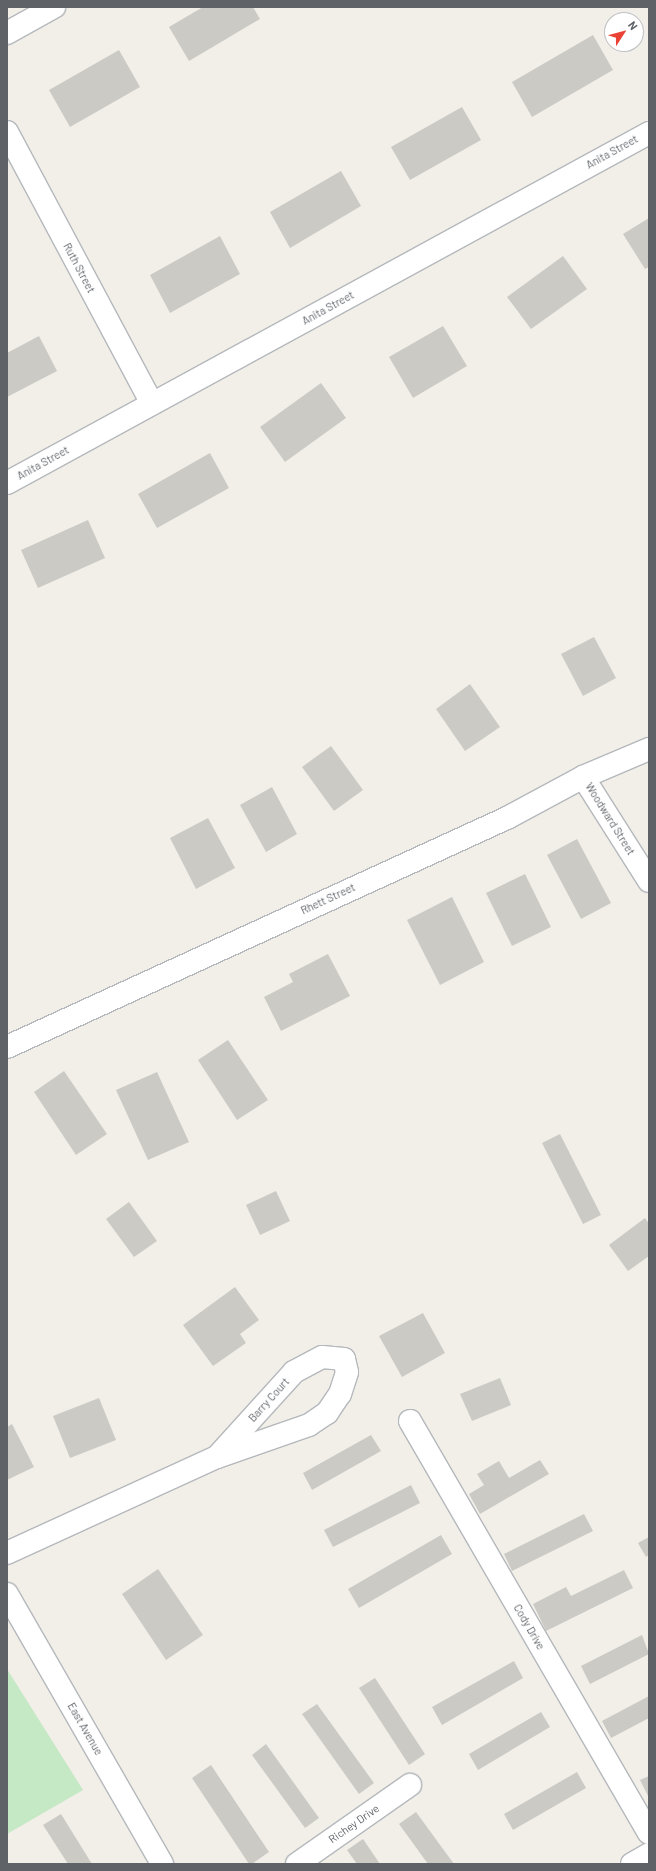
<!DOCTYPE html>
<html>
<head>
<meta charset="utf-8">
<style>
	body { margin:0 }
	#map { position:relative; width:656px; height:1871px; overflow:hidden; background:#f1efe8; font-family:Barlow,sans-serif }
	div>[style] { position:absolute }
	.green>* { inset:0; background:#c5e8c5 }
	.building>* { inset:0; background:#cccac5 }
	.roads { filter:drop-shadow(1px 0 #b5b8bc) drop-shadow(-1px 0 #b5b8bc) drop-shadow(0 1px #b5b8bc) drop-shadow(0 -1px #b5b8bc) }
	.street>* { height:22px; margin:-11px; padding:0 11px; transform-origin:11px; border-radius:11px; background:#fff }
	span { translate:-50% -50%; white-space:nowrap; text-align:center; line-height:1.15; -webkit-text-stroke:3.5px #fff; paint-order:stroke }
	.street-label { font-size:11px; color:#5f6368 }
	.frame { position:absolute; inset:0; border:8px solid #5f6368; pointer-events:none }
	.north { position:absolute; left:604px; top:12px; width:40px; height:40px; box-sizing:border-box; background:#fff; border:1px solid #bfc1c3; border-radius:50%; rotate:54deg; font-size:11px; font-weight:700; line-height:16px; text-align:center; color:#5f6368 }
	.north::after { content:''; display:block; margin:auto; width:14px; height:18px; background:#ea4335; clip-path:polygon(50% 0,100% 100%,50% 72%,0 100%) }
</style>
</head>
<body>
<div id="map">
	<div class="green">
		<i style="clip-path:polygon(7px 1669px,83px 1790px,7px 1834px)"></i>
	</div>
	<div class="building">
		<i style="clip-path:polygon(203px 7px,253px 7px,260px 19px,189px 61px,169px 27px)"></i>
		<i style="clip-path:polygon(593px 35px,613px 70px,532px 117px,512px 82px)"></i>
		<i style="clip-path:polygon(119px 50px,140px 87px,70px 127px,49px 90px)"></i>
		<i style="clip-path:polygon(462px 107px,481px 140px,410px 180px,391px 147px)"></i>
		<i style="clip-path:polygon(341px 171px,361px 206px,290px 248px,270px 212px)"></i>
		<i style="clip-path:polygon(649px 218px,649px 267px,645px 269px,623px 234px)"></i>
		<i style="clip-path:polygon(220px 236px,240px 274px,170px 313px,150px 275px)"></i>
		<i style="clip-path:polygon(563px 256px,587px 289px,531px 329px,507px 297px)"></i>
		<i style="clip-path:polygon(443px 326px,467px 366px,413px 398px,389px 357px)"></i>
		<i style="clip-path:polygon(39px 336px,57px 371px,7px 397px,7px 353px)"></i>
		<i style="clip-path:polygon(321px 383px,346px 418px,285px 462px,260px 427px)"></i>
		<i style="clip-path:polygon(210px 453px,229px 488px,157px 528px,138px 494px)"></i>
		<i style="clip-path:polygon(88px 520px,105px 558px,38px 588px,21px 550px)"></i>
		<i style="clip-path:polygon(594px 637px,616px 678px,583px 696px,561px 654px)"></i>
		<i style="clip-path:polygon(470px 684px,500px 727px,465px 751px,436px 709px)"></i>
		<i style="clip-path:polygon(331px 746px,363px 790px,334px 811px,302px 767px)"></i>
		<i style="clip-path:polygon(272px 787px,297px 834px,266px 852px,240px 805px)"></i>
		<i style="clip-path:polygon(208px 818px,235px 868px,196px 889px,170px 838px)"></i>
		<i style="clip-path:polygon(577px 839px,611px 903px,581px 919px,547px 855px)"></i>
		<i style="clip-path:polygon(525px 874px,551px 927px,512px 946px,486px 893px)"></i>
		<i style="clip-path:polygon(452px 897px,484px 962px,440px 985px,407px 920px)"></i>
		<i style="clip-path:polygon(328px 954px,350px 996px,281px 1031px,264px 997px,293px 982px,289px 974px)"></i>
		<i style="clip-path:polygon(228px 1040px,268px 1100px,237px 1120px,198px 1060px)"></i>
		<i style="clip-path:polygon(64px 1071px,107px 1134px,76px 1155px,34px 1092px)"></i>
		<i style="clip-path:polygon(157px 1072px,189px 1142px,148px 1160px,116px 1090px)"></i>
		<i style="clip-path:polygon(560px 1134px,601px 1215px,583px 1224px,542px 1143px)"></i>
		<i style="clip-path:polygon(276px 1191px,290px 1221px,260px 1235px,246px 1205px)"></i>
		<i style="clip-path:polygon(129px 1202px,157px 1241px,134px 1257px,106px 1219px)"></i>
		<i style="clip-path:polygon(645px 1218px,649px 1224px,649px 1256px,628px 1271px,609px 1245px)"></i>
		<i style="clip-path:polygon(235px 1287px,259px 1320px,240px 1334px,246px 1343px,213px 1366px,183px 1325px)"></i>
		<i style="clip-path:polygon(423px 1313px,445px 1353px,402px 1377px,379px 1336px)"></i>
		<i style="clip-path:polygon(500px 1378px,511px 1405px,472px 1421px,460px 1394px)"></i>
		<i style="clip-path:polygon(99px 1398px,116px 1440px,70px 1458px,53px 1416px)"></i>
		<i style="clip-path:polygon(12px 1424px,34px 1467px,7px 1480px,7px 1427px)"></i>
		<i style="clip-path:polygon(371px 1435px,381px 1451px,312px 1490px,303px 1473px)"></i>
		<i style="clip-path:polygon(540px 1460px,549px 1474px,480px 1514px,469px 1494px,484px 1485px,477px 1474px,499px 1461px,509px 1478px)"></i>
		<i style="clip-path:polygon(411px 1485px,420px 1503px,333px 1547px,324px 1530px)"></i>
		<i style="clip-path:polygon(584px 1514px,593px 1531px,512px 1571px,504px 1554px)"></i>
		<i style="clip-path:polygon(441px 1535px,452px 1554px,359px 1608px,348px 1589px)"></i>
		<i style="clip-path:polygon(649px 1537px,649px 1555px,646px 1557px,638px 1543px)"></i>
		<i style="clip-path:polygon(158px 1569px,203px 1635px,166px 1660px,122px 1594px)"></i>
		<i style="clip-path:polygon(624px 1570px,633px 1588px,546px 1631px,533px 1604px,566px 1587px,571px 1596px)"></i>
		<i style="clip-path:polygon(642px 1635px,649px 1654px,590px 1684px,581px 1666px)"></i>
		<i style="clip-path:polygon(514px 1661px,523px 1678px,442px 1725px,432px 1707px)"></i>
		<i style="clip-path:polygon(375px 1678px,425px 1754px,409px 1765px,359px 1688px)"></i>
		<i style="clip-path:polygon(649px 1696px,649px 1718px,611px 1738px,602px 1721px)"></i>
		<i style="clip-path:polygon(317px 1704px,374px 1783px,359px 1794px,302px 1714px)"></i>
		<i style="clip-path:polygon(541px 1712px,550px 1727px,478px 1770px,469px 1754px)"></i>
		<i style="clip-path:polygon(266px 1744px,319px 1818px,305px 1828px,252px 1755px)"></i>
		<i style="clip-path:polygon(211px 1765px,269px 1852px,252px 1864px,249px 1864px,192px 1778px)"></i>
		<i style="clip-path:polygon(577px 1772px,586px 1788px,513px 1830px,504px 1814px)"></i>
		<i style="clip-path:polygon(649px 1776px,649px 1798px,640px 1780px)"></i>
		<i style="clip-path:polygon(416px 1812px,454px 1864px,428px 1864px,399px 1824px)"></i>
		<i style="clip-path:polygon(61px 1814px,92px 1864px,68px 1864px,43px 1825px)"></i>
		<i style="clip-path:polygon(363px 1839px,380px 1864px,357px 1864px,347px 1850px)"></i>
	</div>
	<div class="roads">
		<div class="street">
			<i style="left:7px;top:33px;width:54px;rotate:-29deg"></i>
			<i style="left:7px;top:132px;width:308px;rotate:61.9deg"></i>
			<i style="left:7px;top:483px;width:731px;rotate:-28.6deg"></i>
			<i style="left:583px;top:777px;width:123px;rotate:57.6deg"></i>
			<i style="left:7px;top:1047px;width:550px;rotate:-24.61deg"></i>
			<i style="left:507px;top:818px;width:86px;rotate:-28.3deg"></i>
			<i style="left:583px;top:777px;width:72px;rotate:-23deg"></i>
			<i style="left:410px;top:1421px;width:476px;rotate:59.9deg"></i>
			<i style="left:7px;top:1553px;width:231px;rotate:-24.6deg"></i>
			<i style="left:217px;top:1457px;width:97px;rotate:-19.2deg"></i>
			<i style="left:309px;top:1425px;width:22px;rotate:-34deg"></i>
			<i style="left:327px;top:1413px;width:23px;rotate:-56deg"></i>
			<i style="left:340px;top:1394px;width:23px;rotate:-72deg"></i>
			<i style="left:347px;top:1372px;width:13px;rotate:-103deg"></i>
			<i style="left:344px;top:1359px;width:22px;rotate:-175deg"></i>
			<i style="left:322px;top:1357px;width:32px;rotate:152deg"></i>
			<i style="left:294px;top:1372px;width:115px;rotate:132.2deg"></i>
			<i style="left:7px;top:1594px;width:311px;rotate:60.1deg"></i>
			<i style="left:297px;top:1864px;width:138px;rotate:-35deg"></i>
			<i style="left:632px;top:1864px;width:20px;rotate:-30deg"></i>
		</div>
	</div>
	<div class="street-label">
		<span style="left:612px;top:152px;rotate:-29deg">Anita Street</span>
		<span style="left:79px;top:268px;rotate:62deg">Ruth Street</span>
		<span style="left:328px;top:308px;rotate:-29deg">Anita Street</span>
		<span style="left:43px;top:463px;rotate:-29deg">Anita Street</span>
		<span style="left:610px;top:819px;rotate:58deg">Woodward Street</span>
		<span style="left:328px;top:899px;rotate:-25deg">Rhett Street</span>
		<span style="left:269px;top:1400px;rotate:-48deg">Barry Court</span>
		<span style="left:529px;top:1627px;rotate:60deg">Cody Drive</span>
		<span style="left:85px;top:1729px;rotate:60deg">East Avenue</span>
		<span style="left:354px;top:1824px;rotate:-35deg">Richey Drive</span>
	</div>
	<div class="frame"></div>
	<div class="north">N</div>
</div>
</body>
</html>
